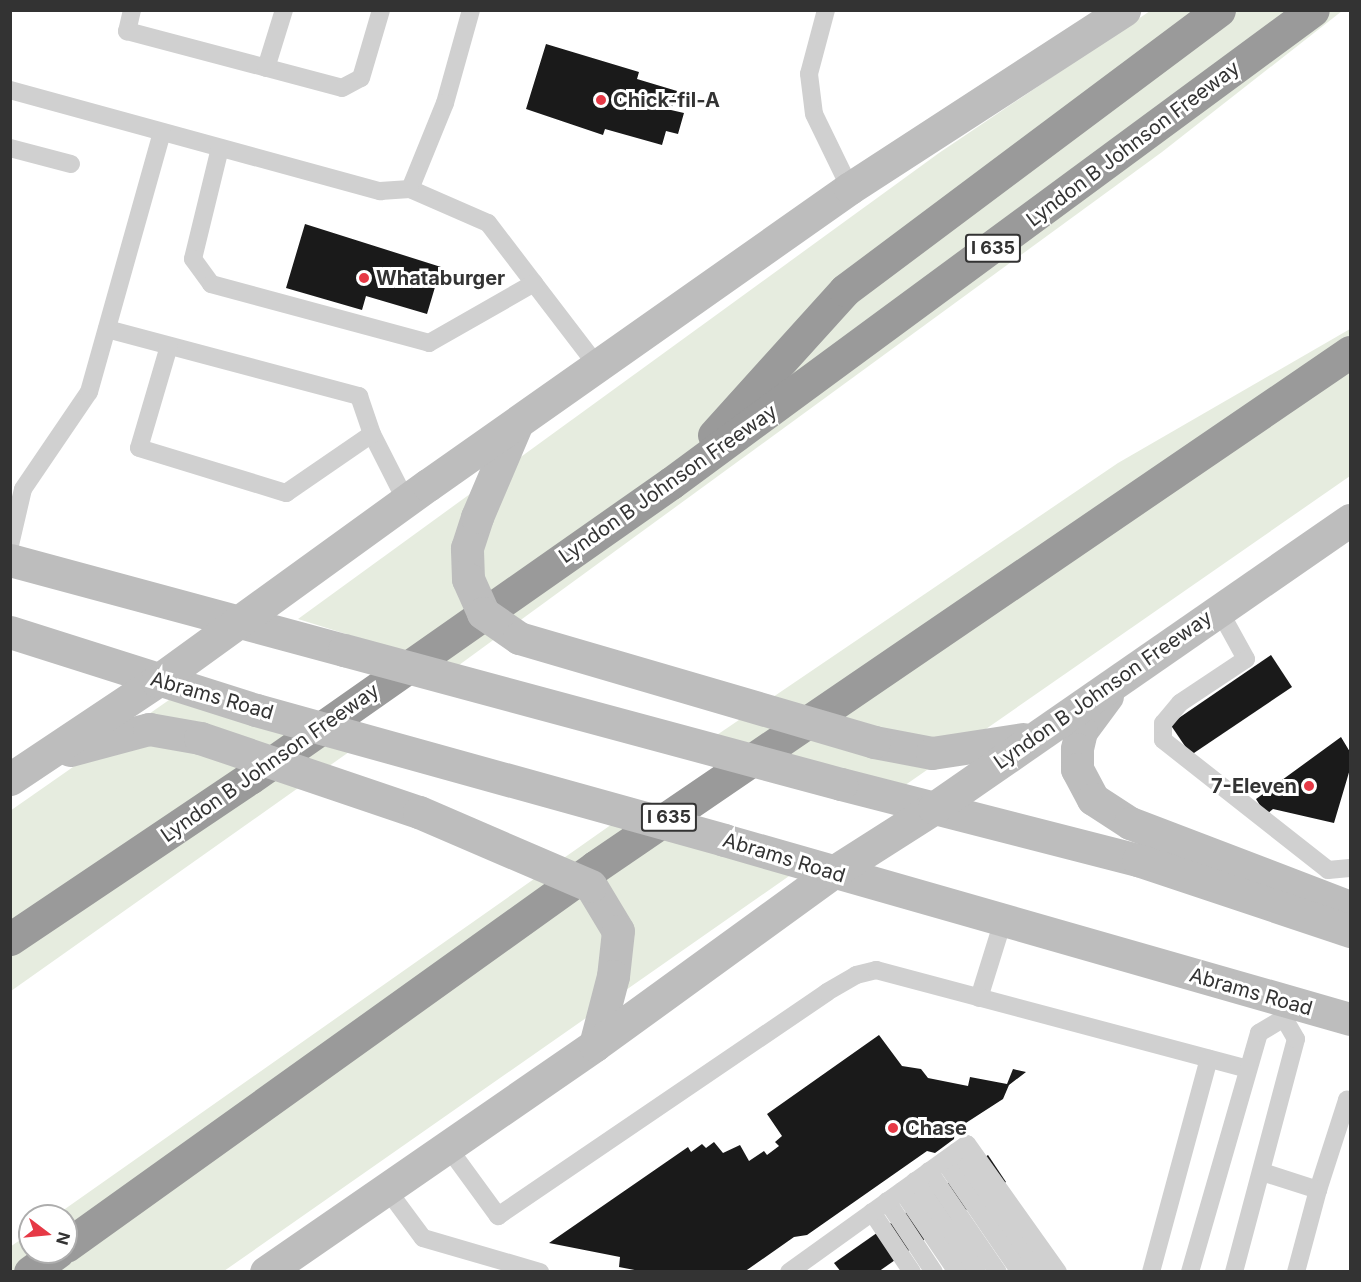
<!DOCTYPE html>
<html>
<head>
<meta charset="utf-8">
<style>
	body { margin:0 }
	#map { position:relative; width:1361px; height:1282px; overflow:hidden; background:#fff; font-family:Inter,sans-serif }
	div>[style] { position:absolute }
	.green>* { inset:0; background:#e6ecdf }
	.building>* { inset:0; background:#1a1a1a }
	.service>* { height:18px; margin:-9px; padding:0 9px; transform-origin:9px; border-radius:9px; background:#d0d0d0 }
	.secondary>* { height:33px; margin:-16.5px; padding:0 16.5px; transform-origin:16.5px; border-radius:16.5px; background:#bdbdbd }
	.motorway>* { height:33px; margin:-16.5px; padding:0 16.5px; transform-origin:16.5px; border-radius:16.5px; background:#9a9a9a }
	.secondary-bridge>* { height:33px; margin:-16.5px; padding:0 16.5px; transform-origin:16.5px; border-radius:16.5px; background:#bdbdbd }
	.dots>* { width:16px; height:16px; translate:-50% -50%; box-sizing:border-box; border:3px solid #fff; border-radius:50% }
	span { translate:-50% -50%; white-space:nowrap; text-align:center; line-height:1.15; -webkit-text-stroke:6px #fff; paint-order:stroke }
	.shield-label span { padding:2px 4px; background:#fff; border:2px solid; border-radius:4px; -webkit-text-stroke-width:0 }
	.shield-label { font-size:18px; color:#333; font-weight:700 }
	.poi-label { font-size:20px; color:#333; font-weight:700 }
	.left { translate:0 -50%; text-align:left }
	.right { translate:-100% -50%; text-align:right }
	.street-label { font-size:20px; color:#333 }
	.frame { position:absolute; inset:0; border:12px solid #333; pointer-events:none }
	.north { position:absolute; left:18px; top:1204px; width:60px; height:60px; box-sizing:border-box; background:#fff; border:2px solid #adadad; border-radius:50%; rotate:106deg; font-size:16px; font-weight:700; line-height:24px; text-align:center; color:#333 }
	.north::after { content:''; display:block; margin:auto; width:21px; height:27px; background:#e63946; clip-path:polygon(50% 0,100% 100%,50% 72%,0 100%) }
</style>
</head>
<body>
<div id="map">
	<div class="green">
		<i style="clip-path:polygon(1150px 11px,1342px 11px,1162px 152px,455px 668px,298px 619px,939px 153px)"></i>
		<i style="clip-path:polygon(1350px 329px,1350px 476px,901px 788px,708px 741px,1118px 463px)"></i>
		<i style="clip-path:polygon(179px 693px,356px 747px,11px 991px,10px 811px)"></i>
		<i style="clip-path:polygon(615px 822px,792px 874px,224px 1271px,11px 1271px,10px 1247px,30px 1233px,30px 1252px,66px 1252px,66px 1216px,55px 1216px)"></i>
	</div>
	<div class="building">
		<i style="clip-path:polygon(546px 44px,639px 72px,637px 79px,677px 91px,671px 110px,684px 113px,678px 134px,666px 131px,662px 145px,605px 129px,603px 135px,526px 109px)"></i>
		<i style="clip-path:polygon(305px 224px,441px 267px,427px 314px,366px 296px,362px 310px,286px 288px)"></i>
		<i style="clip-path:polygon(1271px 655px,1292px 687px,1191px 755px,1170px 724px)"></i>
		<i style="clip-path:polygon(1341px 737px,1350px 752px,1350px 769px,1334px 823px,1273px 809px,1266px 815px,1256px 799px)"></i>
		<i style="clip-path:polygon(879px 1035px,902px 1066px,921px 1069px,928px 1078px,968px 1086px,970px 1077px,1007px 1084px,1013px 1069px,1026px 1072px,1009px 1085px,1003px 1099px,955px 1130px,954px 1139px,935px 1153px,927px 1151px,807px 1235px,794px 1237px,744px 1272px,645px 1272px,619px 1267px,620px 1257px,549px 1243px,688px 1147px,691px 1152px,702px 1144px,706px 1148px,714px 1142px,723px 1153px,740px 1145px,749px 1161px,764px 1151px,767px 1155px,779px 1146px,775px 1142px,782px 1136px,767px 1114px)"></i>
		<i style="clip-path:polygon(988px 1155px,1006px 1182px,878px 1272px,841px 1272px,834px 1263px)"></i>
	</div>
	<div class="service">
		<i style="left:132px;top:10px;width:22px;rotate:103deg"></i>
		<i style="left:127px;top:31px;width:222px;rotate:14.8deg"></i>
		<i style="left:342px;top:88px;width:21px;rotate:-28deg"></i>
		<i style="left:361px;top:78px;width:71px;rotate:-73.6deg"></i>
		<i style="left:471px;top:10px;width:97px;rotate:105.6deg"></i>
		<i style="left:445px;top:103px;width:93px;rotate:112.1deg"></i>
		<i style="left:410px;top:189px;width:85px;rotate:23.6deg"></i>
		<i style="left:488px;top:223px;width:183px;rotate:52.6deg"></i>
		<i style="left:826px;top:10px;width:66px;rotate:104.9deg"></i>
		<i style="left:809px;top:74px;width:40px;rotate:82.9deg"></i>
		<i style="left:814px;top:114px;width:82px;rotate:64.1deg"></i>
		<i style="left:266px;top:68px;width:61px;rotate:-72.8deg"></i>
		<i style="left:10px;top:90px;width:384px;rotate:15.3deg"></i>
		<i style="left:380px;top:191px;width:30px;rotate:-4deg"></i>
		<i style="left:10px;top:148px;width:63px;rotate:14.7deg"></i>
		<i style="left:220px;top:148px;width:114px;rotate:103.7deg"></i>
		<i style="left:193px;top:259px;width:31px;rotate:54deg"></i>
		<i style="left:211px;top:284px;width:226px;rotate:15.1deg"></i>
		<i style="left:429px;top:343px;width:121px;rotate:-29.7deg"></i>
		<i style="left:107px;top:329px;width:261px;rotate:14.9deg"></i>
		<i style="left:359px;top:396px;width:40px;rotate:71.1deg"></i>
		<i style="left:372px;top:434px;width:75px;rotate:63.1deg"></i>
		<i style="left:169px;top:346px;width:106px;rotate:106.4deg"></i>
		<i style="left:139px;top:448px;width:154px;rotate:17deg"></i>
		<i style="left:286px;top:493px;width:104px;rotate:-34.5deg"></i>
		<i style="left:10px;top:545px;width:57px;rotate:-76.9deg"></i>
		<i style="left:23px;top:489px;width:117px;rotate:-55.8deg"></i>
		<i style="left:89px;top:392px;width:269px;rotate:-74.3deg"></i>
		<i style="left:1219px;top:610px;width:56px;rotate:61.1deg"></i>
		<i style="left:1246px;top:659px;width:79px;rotate:146.3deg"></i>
		<i style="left:1180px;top:703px;width:26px;rotate:130deg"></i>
		<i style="left:1163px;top:723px;width:17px;rotate:90deg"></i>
		<i style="left:1163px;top:740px;width:210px;rotate:38.2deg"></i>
		<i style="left:1328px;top:870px;width:22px;rotate:-5deg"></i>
		<i style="left:979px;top:998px;width:81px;rotate:-72.7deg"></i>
		<i style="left:447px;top:1146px;width:87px;rotate:53.9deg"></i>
		<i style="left:498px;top:1216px;width:398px;rotate:-34.2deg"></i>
		<i style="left:827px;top:992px;width:34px;rotate:-30deg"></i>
		<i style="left:856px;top:975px;width:21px;rotate:-14deg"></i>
		<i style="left:876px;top:970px;width:385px;rotate:14.9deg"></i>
		<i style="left:956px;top:1152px;width:141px;rotate:54.8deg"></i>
		<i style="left:1037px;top:1267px;width:15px;rotate:20deg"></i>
		<i style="left:944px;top:1161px;width:135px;rotate:55.6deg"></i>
		<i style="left:929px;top:1171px;width:122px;rotate:55.7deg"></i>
		<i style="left:1262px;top:1172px;width:59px;rotate:17.8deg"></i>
		<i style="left:1318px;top:1190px;width:95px;rotate:-72.1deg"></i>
		<i style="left:1347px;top:1100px;width:3px;rotate:18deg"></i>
		<i style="left:915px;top:1181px;width:110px;rotate:55.7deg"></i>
		<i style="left:386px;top:1188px;width:62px;rotate:53.5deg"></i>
		<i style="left:423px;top:1238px;width:122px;rotate:16.2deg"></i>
		<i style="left:902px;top:1191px;width:98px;rotate:55.8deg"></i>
		<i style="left:887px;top:1201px;width:85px;rotate:56.5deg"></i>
		<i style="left:872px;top:1212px;width:72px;rotate:56.3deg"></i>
		<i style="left:789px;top:1272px;width:219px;rotate:-35.7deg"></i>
		<i style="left:967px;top:1144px;width:157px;rotate:54.6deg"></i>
		<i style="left:1151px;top:1272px;width:221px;rotate:-74.8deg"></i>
		<i style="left:1190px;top:1272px;width:249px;rotate:-73.9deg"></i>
		<i style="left:1259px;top:1033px;width:29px;rotate:-31deg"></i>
		<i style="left:1284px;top:1018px;width:16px;rotate:-76deg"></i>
		<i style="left:1234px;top:1272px;width:241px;rotate:-75.1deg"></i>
		<i style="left:1296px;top:1039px;width:24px;rotate:-120deg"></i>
		<i style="left:1296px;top:1272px;width:85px;rotate:-75deg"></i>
	</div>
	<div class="secondary">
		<i style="left:10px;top:560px;width:346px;rotate:15.1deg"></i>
		<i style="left:468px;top:579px;width:31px;rotate:-92deg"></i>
		<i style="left:467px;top:548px;width:33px;rotate:-72deg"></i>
		<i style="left:477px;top:517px;width:100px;rotate:-67deg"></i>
		<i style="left:10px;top:632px;width:258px;rotate:17.6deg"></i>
		<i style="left:1107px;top:696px;width:44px;rotate:126.6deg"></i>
		<i style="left:1081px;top:731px;width:18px;rotate:103deg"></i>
		<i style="left:1077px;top:749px;width:20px;rotate:90deg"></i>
		<i style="left:1077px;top:769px;width:34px;rotate:62deg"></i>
		<i style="left:1093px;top:799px;width:44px;rotate:33deg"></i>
		<i style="left:1130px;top:823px;width:235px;rotate:20.9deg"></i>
		<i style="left:874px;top:742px;width:59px;rotate:10.7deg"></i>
		<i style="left:932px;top:753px;width:92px;rotate:-8.7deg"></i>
		<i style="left:70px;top:750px;width:82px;rotate:-14.9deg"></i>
		<i style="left:149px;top:729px;width:52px;rotate:10deg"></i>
		<i style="left:10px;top:779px;width:177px;rotate:-33.7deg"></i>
		<i style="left:157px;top:681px;width:334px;rotate:-35.9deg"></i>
		<i style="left:428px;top:485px;width:516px;rotate:-35.14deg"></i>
		<i style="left:850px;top:188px;width:327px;rotate:-33deg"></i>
		<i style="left:841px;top:784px;width:307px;rotate:14.4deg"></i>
		<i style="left:1138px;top:860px;width:224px;rotate:18.5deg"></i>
		<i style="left:724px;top:840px;width:651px;rotate:15.96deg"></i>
		<i style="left:591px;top:886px;width:52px;rotate:59deg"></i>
		<i style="left:618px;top:931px;width:45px;rotate:96.3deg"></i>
		<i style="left:613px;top:976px;width:71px;rotate:104.6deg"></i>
		<i style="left:266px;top:1272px;width:400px;rotate:-34.6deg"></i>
		<i style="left:595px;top:1045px;width:293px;rotate:-36deg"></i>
		<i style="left:832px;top:873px;width:121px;rotate:-32.5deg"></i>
		<i style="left:934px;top:808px;width:506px;rotate:-34.7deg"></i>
	</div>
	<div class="motorway">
		<i style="left:714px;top:435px;width:195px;rotate:-47.9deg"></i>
		<i style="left:845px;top:290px;width:467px;rotate:-36.8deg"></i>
		<i style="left:10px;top:939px;width:289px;rotate:-33.9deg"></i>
		<i style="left:250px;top:778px;width:514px;rotate:-35.02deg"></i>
		<i style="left:671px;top:483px;width:797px;rotate:-36.38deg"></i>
		<i style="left:66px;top:1246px;width:651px;rotate:-35.62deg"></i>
		<i style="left:595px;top:867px;width:914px;rotate:-34.3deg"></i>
		<i style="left:30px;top:1272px;width:34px;rotate:-36deg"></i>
	</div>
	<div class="secondary-bridge">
		<i style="left:468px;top:579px;width:37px;rotate:66deg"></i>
		<i style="left:483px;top:613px;width:44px;rotate:34.8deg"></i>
		<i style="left:519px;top:638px;width:370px;rotate:16.3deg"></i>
		<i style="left:344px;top:650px;width:515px;rotate:15.09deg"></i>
		<i style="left:256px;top:710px;width:486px;rotate:15.5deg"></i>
		<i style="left:200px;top:738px;width:231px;rotate:18.7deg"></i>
		<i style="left:419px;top:812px;width:187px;rotate:23.3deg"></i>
	</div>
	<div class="dots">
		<i style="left:601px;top:100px;background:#e63946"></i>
		<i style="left:364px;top:278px;background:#e63946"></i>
		<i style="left:1309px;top:786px;background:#e63946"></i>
		<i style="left:893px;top:1128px;background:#e63946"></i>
	</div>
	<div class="shield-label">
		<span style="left:993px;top:248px">I 635</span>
		<span style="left:669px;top:817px">I 635</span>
	</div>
	<div class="poi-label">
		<span class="left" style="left:613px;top:100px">Chick-fil-A</span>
		<span class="left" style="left:376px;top:278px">Whataburger</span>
		<span class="right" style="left:1297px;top:786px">7-Eleven</span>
		<span class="left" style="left:905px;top:1128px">Chase</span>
	</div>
	<div class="street-label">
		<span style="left:1133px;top:144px;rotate:-37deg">Lyndon B Johnson Freeway</span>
		<span style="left:668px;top:484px;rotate:-35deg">Lyndon B Johnson Freeway</span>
		<span style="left:1103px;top:690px;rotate:-35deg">Lyndon B Johnson Freeway</span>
		<span style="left:212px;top:696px;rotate:16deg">Abrams Road</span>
		<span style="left:270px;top:763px;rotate:-35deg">Lyndon B Johnson Freeway</span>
		<span style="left:784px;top:858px;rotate:17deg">Abrams Road</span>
		<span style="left:1251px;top:992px;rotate:16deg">Abrams Road</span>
	</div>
	<div class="frame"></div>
	<div class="north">N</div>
</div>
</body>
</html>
